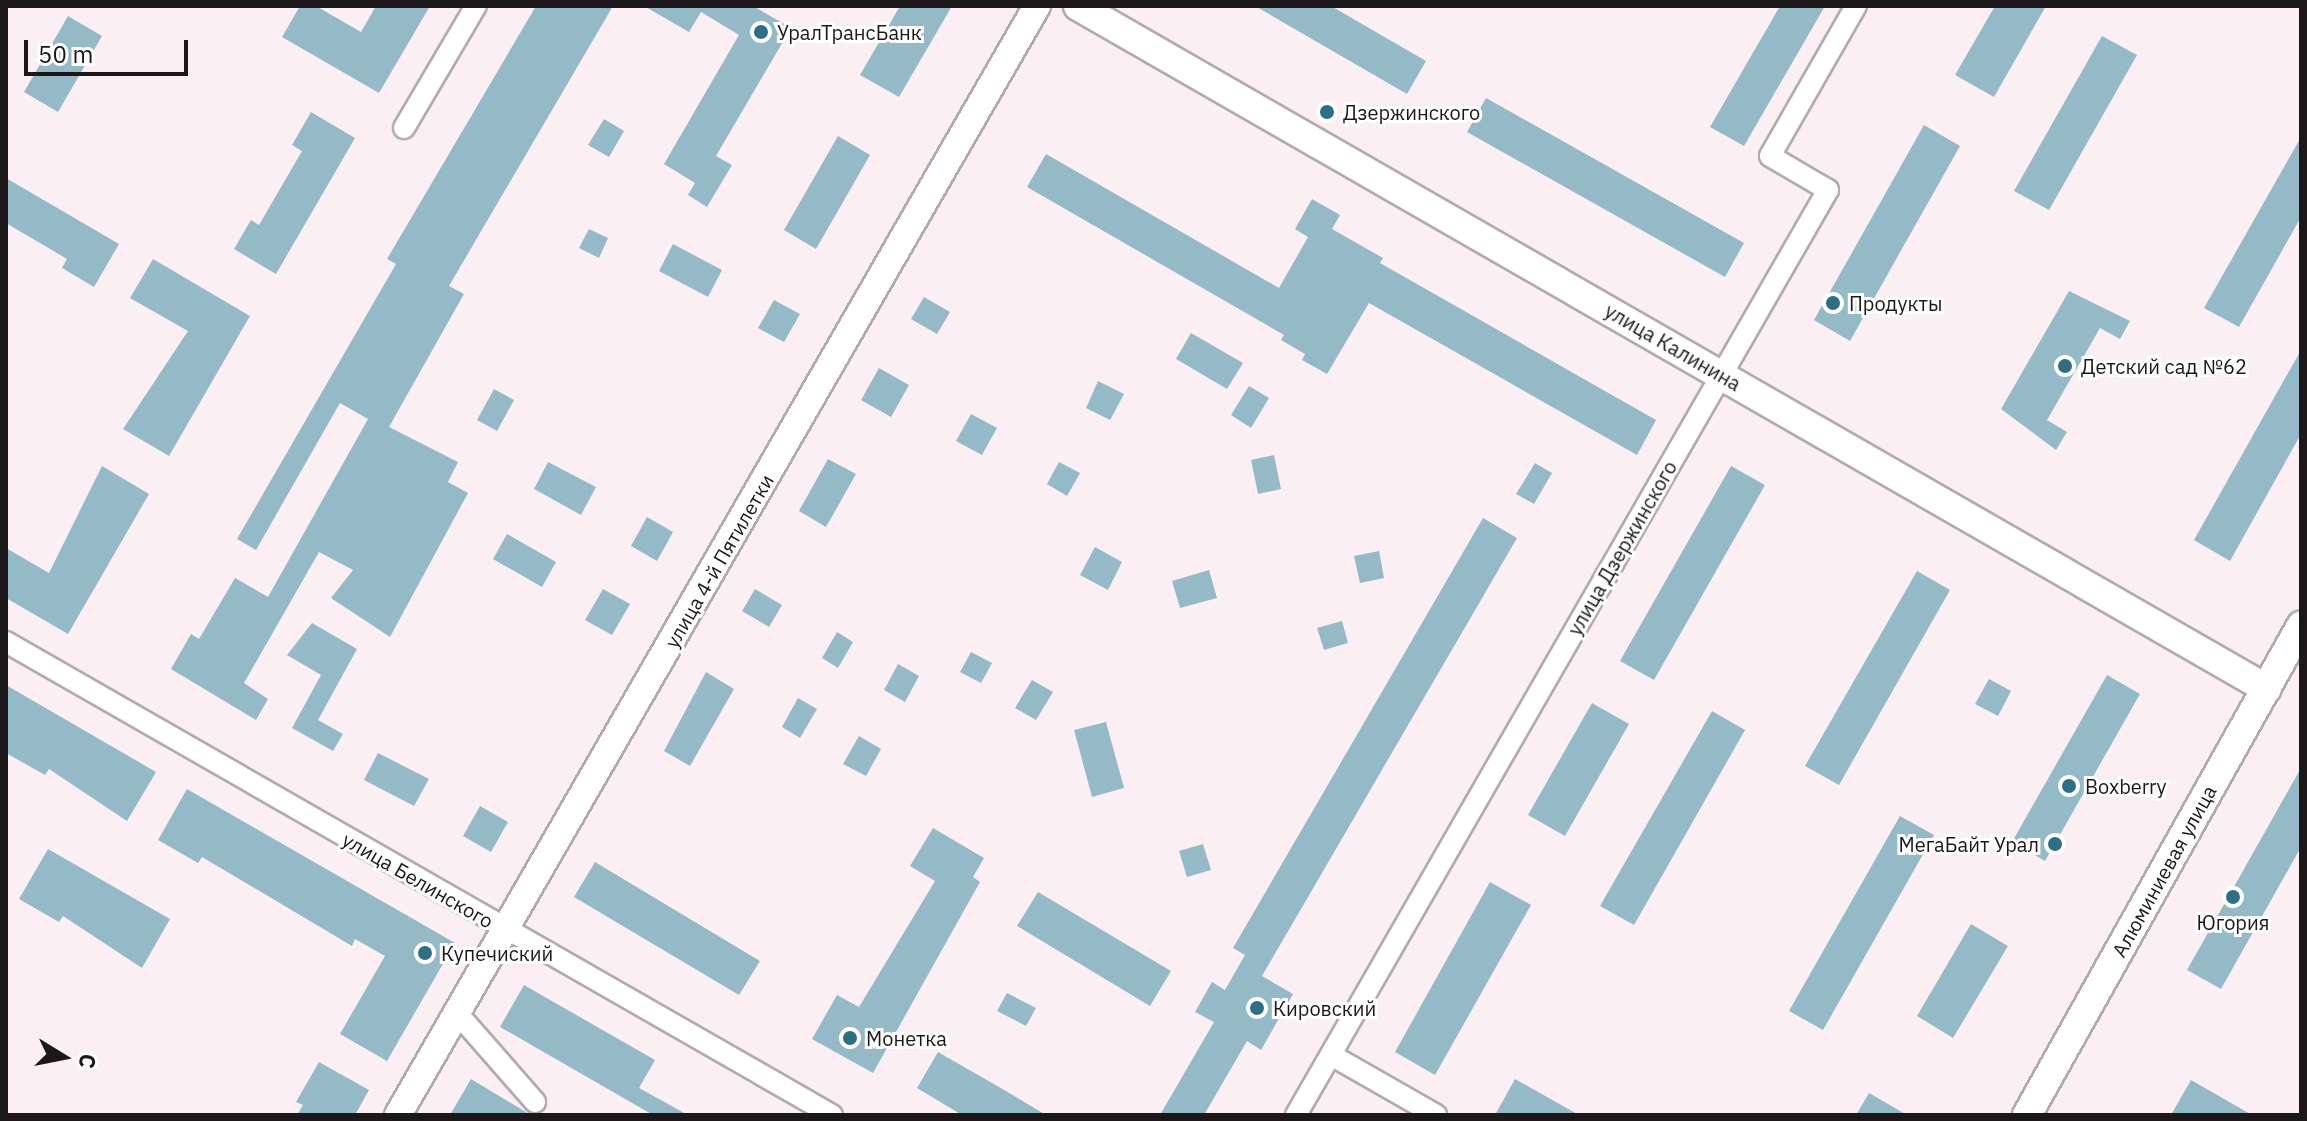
<!DOCTYPE html>
<html>
<head>
<meta charset="utf-8">
<style>
	body { margin:0 }
	#map { position:relative; width:2307px; height:1121px; overflow:hidden; background:#fceff4; font-family:"IBM Plex Sans",sans-serif }
	div>[style] { position:absolute }
	.building>* { inset:0; background:#94bac7 }
	.roads { filter:drop-shadow(2px 0 #b5a9ae) drop-shadow(-2px 0 #b5a9ae) drop-shadow(0 2px #b5a9ae) drop-shadow(0 -2px #b5a9ae) }
	.minor>* { height:20px; margin:-10px; padding:0 10px; transform-origin:10px; border-radius:10px; background:#fff }
	.tertiary>* { height:26px; margin:-13px; padding:0 13px; transform-origin:13px; border-radius:13px; background:#fff }
	.secondary>* { height:28px; margin:-14px; padding:0 14px; transform-origin:14px; border-radius:14px; background:#fff }
	.dots>* { width:22px; height:22px; translate:-50% -50%; box-sizing:border-box; border:4px solid #fff; border-radius:50% }
	span { translate:-50% -50%; white-space:nowrap; text-align:center; line-height:1.15; -webkit-text-stroke:6px #fff; paint-order:stroke }
	.poi-label { font-size:20px; color:#1c181a }
	.left { translate:0 -50%; text-align:left }
	.right { translate:-100% -50%; text-align:right }
	.street-label { font-size:20px; color:#1c181a }
	.frame { position:absolute; inset:0; border:8px solid #1c181a; pointer-events:none }
	.north { position:absolute; left:24px; top:1017px; width:80px; height:80px; -webkit-text-stroke:6px #fff; paint-order:stroke; rotate:100deg; font-size:22px; font-weight:700; line-height:32px; text-align:center; color:#1c181a }
	.north::after { content:''; display:block; margin:auto; width:28px; height:36px; background:#1c181a; clip-path:polygon(50% 0,100% 100%,50% 72%,0 100%) }
	.scale { position:absolute; left:24px; top:40px; width:164px; height:36px; box-sizing:border-box; border:4px solid #1c181a; border-top:0; padding-left:10px; font-size:24px; line-height:28px; white-space:nowrap; color:#1c181a; -webkit-text-stroke:6px #fff; paint-order:stroke }
</style>
</head>
<body>
<div id="map">
	<div class="building">
		<i style="clip-path:polygon(300px 6px,316px 6px,361px 32px,376px 6px,430px 6px,379px 93px,282px 37px)"></i>
		<i style="clip-path:polygon(536px 6px,613px 6px,449px 286px,464px 294px,389px 427px,458px 462px,448px 482px,468px 493px,390px 637px,331px 598px,353px 570px,319px 552px,244px 683px,268px 699px,256px 720px,171px 669px,191px 634px,199px 639px,235px 578px,268px 597px,368px 419px,340px 403px,256px 550px,237px 539px,396px 264px,387px 259px)"></i>
		<i style="clip-path:polygon(644px 6px,753px 6px,791px 28px,716px 156px,732px 165px,707px 207px,688px 195px,695px 183px,664px 164px,739px 35px,701px 12px,689px 32px)"></i>
		<i style="clip-path:polygon(900px 6px,952px 6px,899px 97px,860px 75px)"></i>
		<i style="clip-path:polygon(1255px 6px,1331px 6px,1426px 61px,1407px 94px)"></i>
		<i style="clip-path:polygon(1780px 6px,1825px 6px,1744px 146px,1710px 127px)"></i>
		<i style="clip-path:polygon(1995px 6px,2046px 6px,1994px 97px,1955px 75px)"></i>
		<i style="clip-path:polygon(68px 16px,102px 36px,58px 112px,24px 92px)"></i>
		<i style="clip-path:polygon(2102px 36px,2137px 55px,2049px 210px,2014px 191px)"></i>
		<i style="clip-path:polygon(1486px 98px,1744px 243px,1725px 277px,1467px 132px)"></i>
		<i style="clip-path:polygon(311px 112px,355px 138px,276px 274px,234px 249px,251px 220px,259px 225px,302px 151px,292px 145px)"></i>
		<i style="clip-path:polygon(604px 119px,624px 131px,609px 157px,588px 145px)"></i>
		<i style="clip-path:polygon(1924px 125px,1960px 146px,1850px 341px,1814px 320px)"></i>
		<i style="clip-path:polygon(838px 136px,870px 155px,816px 249px,784px 230px)"></i>
		<i style="clip-path:polygon(2301px 137px,2301px 217px,2239px 327px,2204px 308px)"></i>
		<i style="clip-path:polygon(1046px 154px,1279px 288px,1308px 237px,1295px 229px,1312px 199px,1340px 215px,1332px 229px,1383px 258px,1380px 263px,1656px 420px,1637px 455px,1369px 303px,1327px 374px,1302px 360px,1305px 354px,1281px 340px,1284px 335px,1027px 187px)"></i>
		<i style="clip-path:polygon(6px 178px,119px 244px,94px 287px,62px 268px,67px 259px,6px 223px)"></i>
		<i style="clip-path:polygon(589px 229px,608px 238px,599px 258px,579px 248px)"></i>
		<i style="clip-path:polygon(673px 244px,722px 270px,708px 297px,659px 271px)"></i>
		<i style="clip-path:polygon(153px 259px,250px 316px,169px 456px,123px 429px,188px 331px,130px 298px)"></i>
		<i style="clip-path:polygon(2069px 291px,2130px 321px,2120px 339px,2100px 328px,2047px 420px,2067px 432px,2056px 450px,2001px 409px)"></i>
		<i style="clip-path:polygon(924px 297px,950px 312px,937px 334px,911px 319px)"></i>
		<i style="clip-path:polygon(774px 300px,800px 314px,784px 342px,758px 328px)"></i>
		<i style="clip-path:polygon(1191px 333px,1243px 363px,1227px 389px,1176px 359px)"></i>
		<i style="clip-path:polygon(2301px 350px,2301px 434px,2230px 561px,2194px 540px)"></i>
		<i style="clip-path:polygon(879px 368px,909px 385px,891px 417px,861px 400px)"></i>
		<i style="clip-path:polygon(1098px 381px,1124px 394px,1110px 420px,1086px 408px)"></i>
		<i style="clip-path:polygon(1249px 386px,1269px 398px,1251px 428px,1231px 415px)"></i>
		<i style="clip-path:polygon(494px 389px,514px 400px,497px 431px,477px 420px)"></i>
		<i style="clip-path:polygon(971px 414px,997px 428px,982px 455px,956px 441px)"></i>
		<i style="clip-path:polygon(1274px 455px,1281px 489px,1258px 494px,1251px 460px)"></i>
		<i style="clip-path:polygon(828px 459px,856px 474px,826px 527px,799px 511px)"></i>
		<i style="clip-path:polygon(548px 462px,596px 487px,581px 515px,534px 489px)"></i>
		<i style="clip-path:polygon(1059px 462px,1080px 473px,1067px 496px,1047px 484px)"></i>
		<i style="clip-path:polygon(1535px 463px,1552px 473px,1534px 504px,1516px 494px)"></i>
		<i style="clip-path:polygon(102px 466px,149px 494px,68px 634px,6px 598px,6px 548px,49px 573px)"></i>
		<i style="clip-path:polygon(1731px 466px,1765px 485px,1654px 680px,1620px 661px)"></i>
		<i style="clip-path:polygon(647px 517px,673px 532px,657px 561px,631px 546px)"></i>
		<i style="clip-path:polygon(1483px 518px,1517px 538px,1262px 976px,1293px 994px,1261px 1050px,1247px 1041px,1204px 1115px,1160px 1115px,1214px 1022px,1195px 1012px,1212px 982px,1225px 990px,1245px 955px,1233px 948px)"></i>
		<i style="clip-path:polygon(507px 534px,556px 562px,542px 587px,493px 559px)"></i>
		<i style="clip-path:polygon(1095px 547px,1122px 562px,1108px 590px,1080px 575px)"></i>
		<i style="clip-path:polygon(1379px 551px,1384px 578px,1360px 583px,1354px 556px)"></i>
		<i style="clip-path:polygon(1209px 570px,1217px 598px,1180px 608px,1172px 581px)"></i>
		<i style="clip-path:polygon(1917px 571px,1950px 590px,1839px 785px,1805px 766px)"></i>
		<i style="clip-path:polygon(603px 589px,630px 604px,612px 635px,585px 620px)"></i>
		<i style="clip-path:polygon(755px 589px,782px 605px,769px 627px,742px 611px)"></i>
		<i style="clip-path:polygon(1342px 621px,1348px 643px,1324px 650px,1317px 628px)"></i>
		<i style="clip-path:polygon(312px 623px,357px 649px,318px 720px,343px 734px,333px 751px,292px 728px,321px 675px,287px 655px)"></i>
		<i style="clip-path:polygon(837px 632px,853px 642px,838px 668px,822px 658px)"></i>
		<i style="clip-path:polygon(971px 652px,992px 663px,981px 683px,960px 672px)"></i>
		<i style="clip-path:polygon(898px 664px,919px 676px,905px 702px,884px 690px)"></i>
		<i style="clip-path:polygon(706px 672px,734px 689px,690px 766px,664px 751px)"></i>
		<i style="clip-path:polygon(2107px 675px,2140px 694px,2045px 861px,2012px 842px)"></i>
		<i style="clip-path:polygon(1989px 679px,2011px 691px,1998px 716px,1975px 704px)"></i>
		<i style="clip-path:polygon(1032px 680px,1053px 692px,1036px 720px,1015px 708px)"></i>
		<i style="clip-path:polygon(6px 685px,156px 772px,127px 821px,49px 769px,45px 775px,6px 753px)"></i>
		<i style="clip-path:polygon(798px 698px,817px 709px,800px 738px,782px 727px)"></i>
		<i style="clip-path:polygon(1592px 703px,1629px 724px,1565px 836px,1528px 815px)"></i>
		<i style="clip-path:polygon(1712px 711px,1745px 730px,1634px 925px,1600px 906px)"></i>
		<i style="clip-path:polygon(1106px 722px,1124px 788px,1092px 797px,1074px 730px)"></i>
		<i style="clip-path:polygon(859px 736px,881px 749px,866px 776px,843px 764px)"></i>
		<i style="clip-path:polygon(378px 753px,429px 779px,414px 806px,364px 780px)"></i>
		<i style="clip-path:polygon(2301px 768px,2301px 847px,2221px 989px,2187px 970px)"></i>
		<i style="clip-path:polygon(187px 789px,455px 943px,387px 1061px,340px 1034px,385px 956px,355px 939px,352px 946px,202px 857px,198px 863px,158px 840px)"></i>
		<i style="clip-path:polygon(480px 806px,508px 822px,491px 852px,463px 836px)"></i>
		<i style="clip-path:polygon(1900px 816px,1934px 835px,1823px 1030px,1789px 1011px)"></i>
		<i style="clip-path:polygon(933px 828px,984px 858px,973px 877px,980px 882px,873px 1073px,812px 1039px,837px 995px,859px 1007px,935px 881px,910px 866px)"></i>
		<i style="clip-path:polygon(1203px 844px,1211px 870px,1187px 877px,1179px 851px)"></i>
		<i style="clip-path:polygon(48px 849px,170px 919px,142px 968px,63px 916px,59px 922px,19px 899px)"></i>
		<i style="clip-path:polygon(595px 862px,760px 961px,739px 995px,574px 897px)"></i>
		<i style="clip-path:polygon(1490px 882px,1531px 905px,1435px 1075px,1395px 1052px)"></i>
		<i style="clip-path:polygon(1038px 892px,1171px 971px,1150px 1006px,1017px 926px)"></i>
		<i style="clip-path:polygon(1971px 924px,2008px 946px,1953px 1038px,1917px 1016px)"></i>
		<i style="clip-path:polygon(524px 985px,655px 1060px,639px 1088px,688px 1115px,653px 1115px,500px 1027px)"></i>
		<i style="clip-path:polygon(1007px 993px,1036px 1008px,1026px 1026px,997px 1011px)"></i>
		<i style="clip-path:polygon(938px 1052px,1006px 1091px,1046px 1115px,962px 1115px,917px 1088px)"></i>
		<i style="clip-path:polygon(319px 1062px,369px 1090px,355px 1115px,297px 1115px,303px 1105px,296px 1102px)"></i>
		<i style="clip-path:polygon(471px 1079px,531px 1115px,450px 1115px)"></i>
		<i style="clip-path:polygon(1515px 1079px,1579px 1115px,1495px 1115px)"></i>
		<i style="clip-path:polygon(2191px 1080px,2252px 1115px,2171px 1115px)"></i>
		<i style="clip-path:polygon(1869px 1093px,1907px 1115px,1856px 1115px)"></i>
	</div>
	<div class="roads">
		<div class="minor">
			<i style="left:404px;top:128px;width:142px;rotate:-59.5deg"></i>
			<i style="left:6px;top:642px;width:952px;rotate:29.8deg"></i>
			<i style="left:458px;top:1014px;width:117px;rotate:48.8deg"></i>
			<i style="left:1331px;top:1055px;width:121px;rotate:29.7deg"></i>
			<i style="left:1296px;top:1115px;width:1067px;rotate:-60.1deg"></i>
			<i style="left:1828px;top:190px;width:67px;rotate:-149.6deg"></i>
			<i style="left:1770px;top:156px;width:173px;rotate:-60.2deg"></i>
		</div>
		<div class="tertiary">
			<i style="left:398px;top:1115px;width:1280px;rotate:-60.05deg"></i>
		</div>
		<div class="secondary">
			<i style="left:1078px;top:6px;width:1371px;rotate:29.87deg"></i>
			<i style="left:2027px;top:1115px;width:561px;rotate:-60.74deg"></i>
		</div>
	</div>
	<div class="dots">
		<i style="left:761px;top:32px;background:#2f6f83"></i>
		<i style="left:1327px;top:112px;background:#2f6f83"></i>
		<i style="left:1833px;top:303px;background:#2f6f83"></i>
		<i style="left:2065px;top:366px;background:#2f6f83"></i>
		<i style="left:2069px;top:786px;background:#2f6f83"></i>
		<i style="left:2055px;top:844px;background:#2f6f83"></i>
		<i style="left:2233px;top:897px;background:#2f6f83"></i>
		<i style="left:425px;top:953px;background:#2f6f83"></i>
		<i style="left:1257px;top:1008px;background:#2f6f83"></i>
		<i style="left:850px;top:1038px;background:#2f6f83"></i>
	</div>
	<div class="poi-label">
		<span class="left" style="left:777px;top:32px">УралТрансБанк</span>
		<span class="left" style="left:1343px;top:112px">Дзержинского</span>
		<span class="left" style="left:1849px;top:303px">Продукты</span>
		<span class="left" style="left:2081px;top:366px">Детский сад №62</span>
		<span class="left" style="left:2085px;top:786px">Boxberry</span>
		<span class="right" style="left:2039px;top:844px">МегаБайт Урал</span>
		<span style="left:2233px;top:922px">Югория</span>
		<span class="left" style="left:441px;top:953px">Купечиский</span>
		<span class="left" style="left:1273px;top:1008px">Кировский</span>
		<span class="left" style="left:866px;top:1038px">Монетка</span>
	</div>
	<div class="street-label">
		<span style="left:1673px;top:347px;rotate:30deg">улица Калинина</span>
		<span style="left:1622px;top:548px;rotate:-60deg">улица Дзержинского</span>
		<span style="left:719px;top:561px;rotate:-60deg">улица 4-й Пятилетки</span>
		<span style="left:2164px;top:871px;rotate:-61deg">Алюминиевая улица</span>
		<span style="left:418px;top:880px;rotate:30deg">улица Белинского</span>
	</div>
	<div class="frame"></div>
	<div class="north">С</div>
	<div class="scale">50 m</div>
</div>
</body>
</html>
